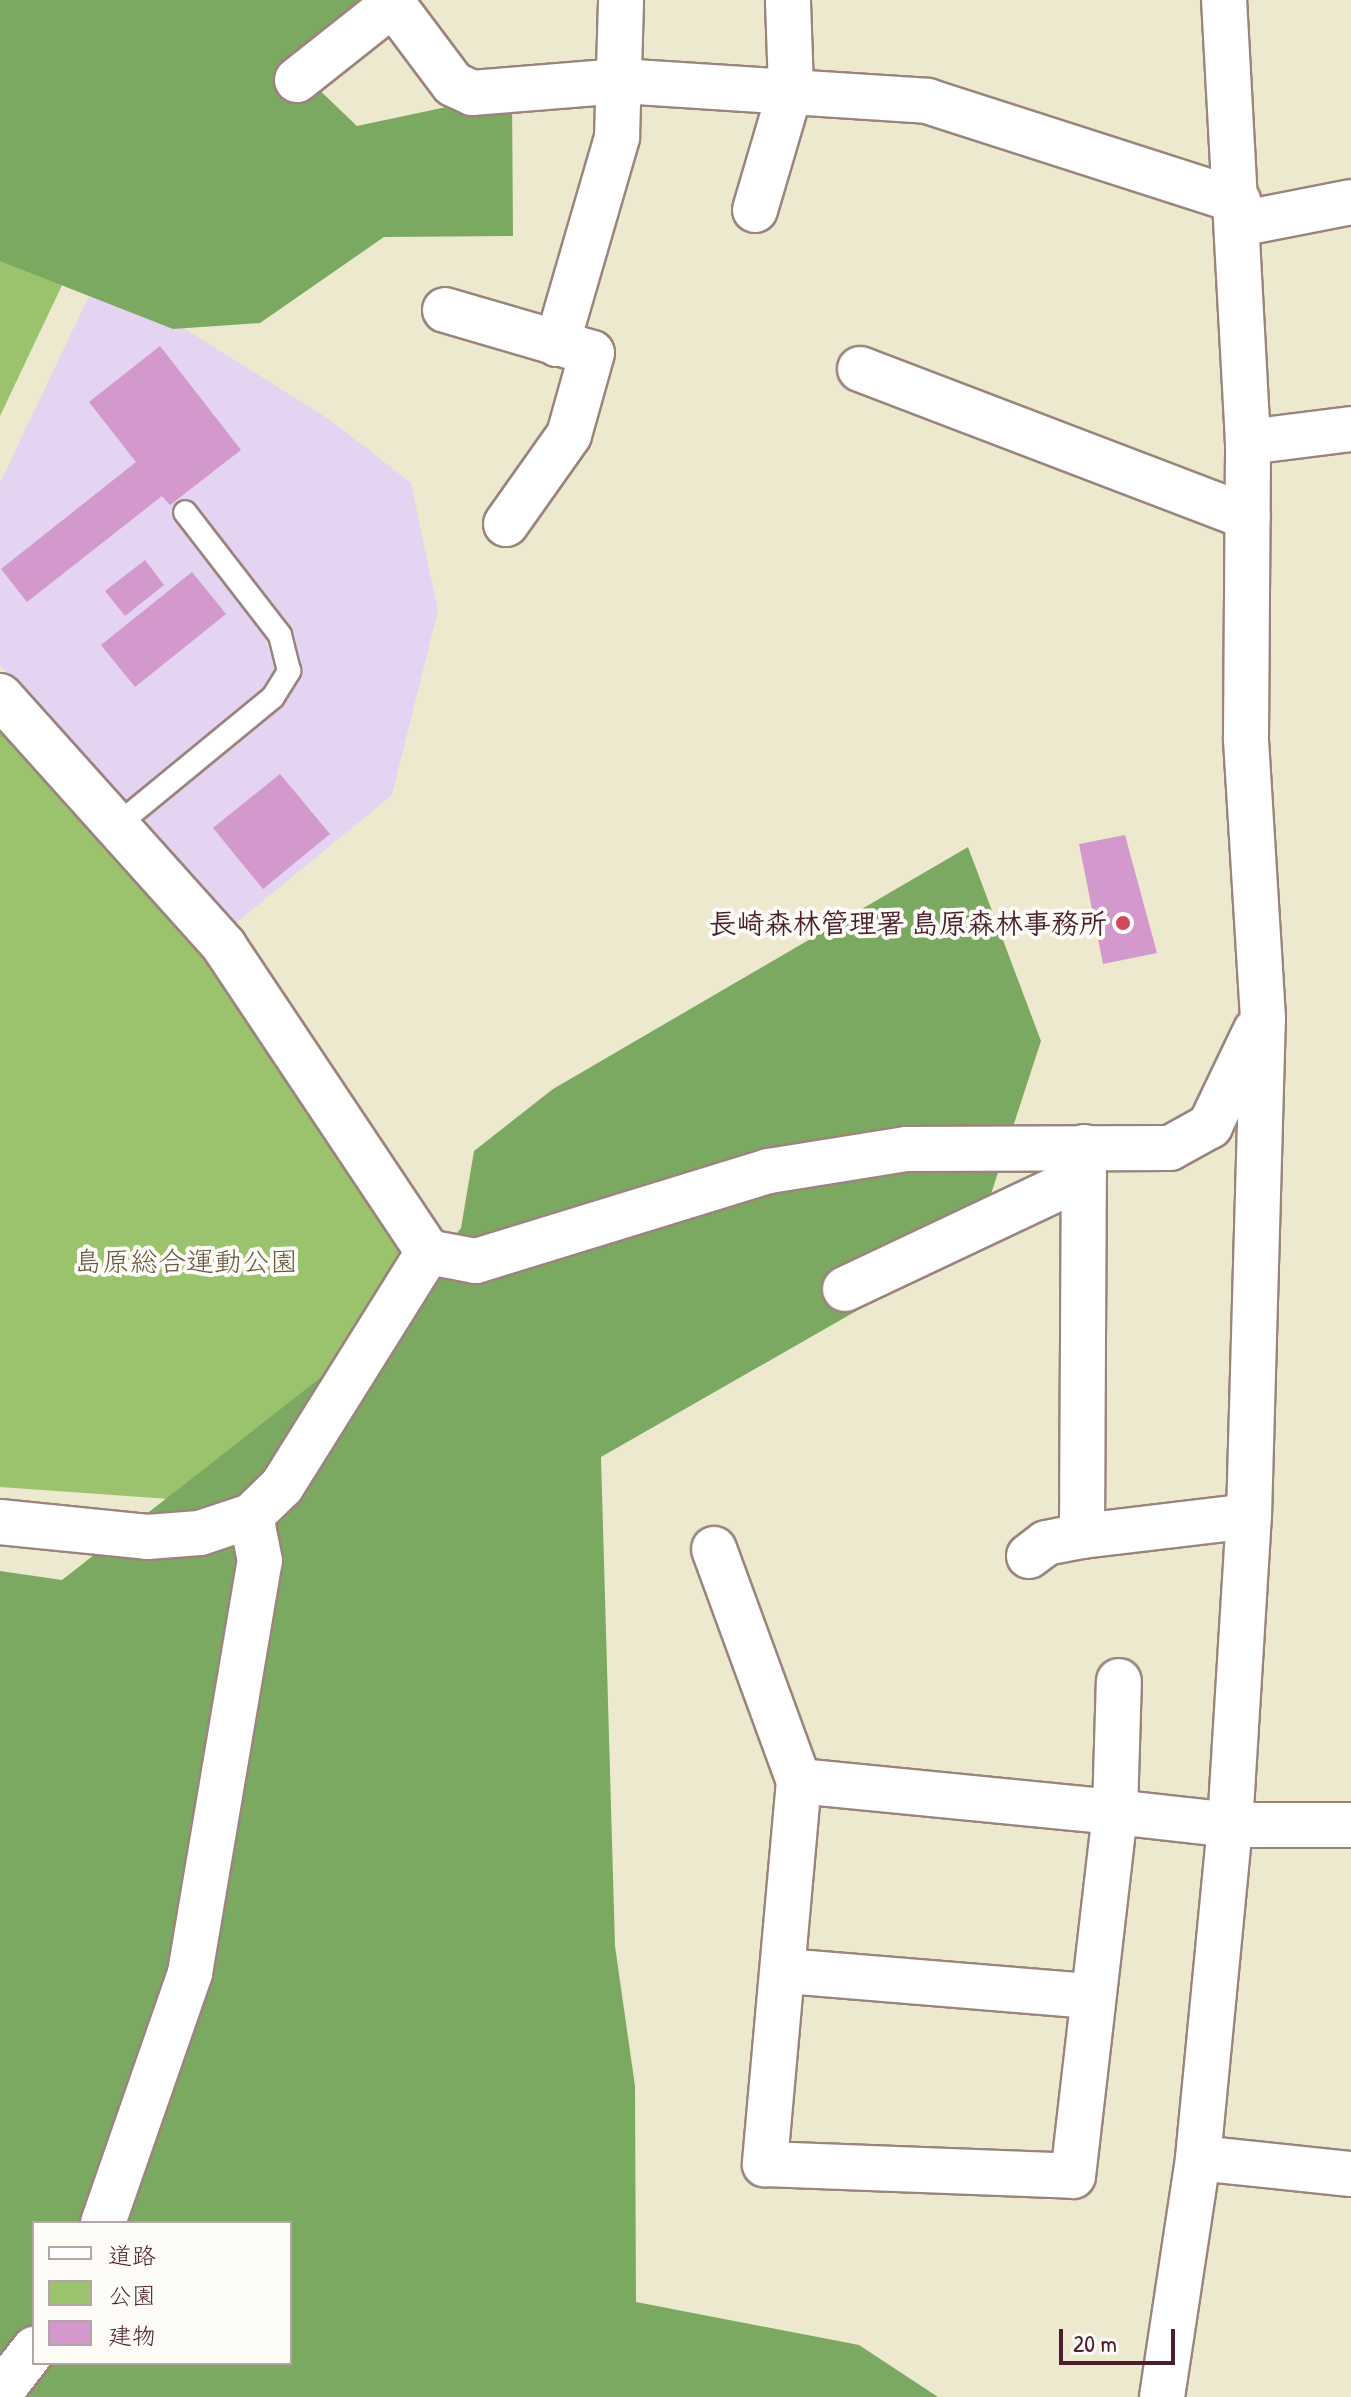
<!DOCTYPE html>
<html>
<head>
<meta charset="utf-8">
<style>
	body { margin:0 }
	#map { position:relative; width:1351px; height:2397px; overflow:hidden; background:#ede9cf; font-family:"Patrick Hand","Klee One",sans-serif }
	div>[style] { position:absolute }
	.built>* { inset:0; background:#e4d3f1 }
	.green>* { inset:0; background:#9bc36e }
	.forest>* { inset:0; background:#7ca961 }
	.building>* { inset:0; background:#d398cc }
	.roads { filter:drop-shadow(2px 0 #9c847d) drop-shadow(-2px 0 #9c847d) drop-shadow(0 2px #9c847d) drop-shadow(0 -2px #9c847d) }
	.lane>* { height:22px; margin:-11px; padding:0 11px; transform-origin:11px; border-radius:11px; background:#fff }
	.street>* { height:44px; margin:-22px; padding:0 22px; transform-origin:22px; border-radius:22px; background:#fff }
	.dots>* { width:22px; height:22px; translate:-50% -50%; box-sizing:border-box; border:4px solid #fdfcf7; border-radius:50% }
	span { translate:-50% -50%; white-space:nowrap; text-align:center; line-height:1.15; -webkit-text-stroke:8px #fdfcf7; paint-order:stroke }
	.poi-label { font-size:28px; color:#4a1f2b; font-weight:700 }
	.right { translate:-100% -50%; text-align:right }
	.park-label { font-size:28px; color:#665842 }
	.legend { position:absolute; left:32px; top:2221px; width:260px; height:144px; box-sizing:border-box; background:#fdfcf7; border:2px solid #b5a4a5; margin:0; padding:10px 14px; list-style:none; font-size:24px; color:#4a1f2b }
	.legend li { display:flex; align-items:center; gap:16px; height:40px }
	.legend b { width:40px; border:2px solid #b5a4a5 }
	.scale { position:absolute; left:1059px; top:2329px; width:116px; height:36px; box-sizing:border-box; border:4px solid #4a1f2b; border-top:0; padding-left:10px; font-size:24px; line-height:28px; white-space:nowrap; color:#4a1f2b; -webkit-text-stroke:6px #fdfcf7; paint-order:stroke }
</style>
</head>
<body>
<div id="map">
	<div class="built">
		<i style="clip-path:polygon(99px 275px,330px 420px,411px 483px,438px 611px,392px 795px,231px 927px,0 665px,0 483px)"></i>
	</div>
	<div class="green">
		<i style="clip-path:polygon(0 224px,74px 260px,0 416px)"></i>
		<i style="clip-path:polygon(0 720px,213px 971px,400px 1250px,397px 1273px,267px 1487px,198px 1501px,0 1487px)"></i>
	</div>
	<div class="forest">
		<i style="clip-path:polygon(0 0,366px 0,313px 84px,357px 126px,512px 93px,513px 236px,384px 237px,260px 323px,173px 329px,0 261px)"></i>
		<i style="clip-path:polygon(evenodd,968px 847px,1041px 1041px,975px 1243px,601px 1457px,615px 1946px,635px 2086px,636px 2302px,859px 2345px,938px 2397px,0 2397px,0 1571px,62px 1580px,374px 1336px,461px 1228px,474px 1151px,553px 1089px,968px 847px,34px 2223px,290px 2223px,290px 2363px,34px 2363px,34px 2223px)"></i>
	</div>
	<div class="building">
		<i style="clip-path:polygon(160px 346px,241px 450px,170px 505px,162px 496px,27px 602px,1px 569px,136px 462px,89px 402px)"></i>
		<i style="clip-path:polygon(145px 560px,164px 585px,125px 616px,105px 591px)"></i>
		<i style="clip-path:polygon(192px 572px,226px 614px,135px 687px,101px 645px)"></i>
		<i style="clip-path:polygon(280px 774px,330px 834px,263px 889px,213px 828px)"></i>
		<i style="clip-path:polygon(1125px 835px,1157px 953px,1103px 964px,1079px 844px)"></i>
	</div>
	<div class="roads">
		<div class="lane">
			<i style="left:116px;top:826px;width:203px;rotate:-39.4deg"></i>
			<i style="left:273px;top:697px;width:31px;rotate:-58deg"></i>
			<i style="left:289px;top:671px;width:37px;rotate:-104deg"></i>
			<i style="left:280px;top:635px;width:155px;rotate:-127.7deg"></i>
		</div>
		<div class="street">
			<i style="left:297px;top:80px;width:122px;rotate:-38.4deg"></i>
			<i style="left:393px;top:4px;width:100px;rotate:53.1deg"></i>
			<i style="left:453px;top:84px;width:21px;rotate:25deg"></i>
			<i style="left:472px;top:93px;width:149px;rotate:-4.6deg"></i>
			<i style="left:621px;top:81px;width:307px;rotate:3.7deg"></i>
			<i style="left:927px;top:101px;width:327px;rotate:17.8deg"></i>
			<i style="left:755px;top:210px;width:127px;rotate:-73.6deg"></i>
			<i style="left:791px;top:88px;width:88px;rotate:-92deg"></i>
			<i style="left:1239px;top:224px;width:114px;rotate:-11.1deg"></i>
			<i style="left:445px;top:310px;width:153px;rotate:16.3deg"></i>
			<i style="left:592px;top:353px;width:85px;rotate:105.7deg"></i>
			<i style="left:569px;top:435px;width:109px;rotate:125.3deg"></i>
			<i style="left:557px;top:344px;width:216px;rotate:-73.8deg"></i>
			<i style="left:617px;top:137px;width:137px;rotate:-88.3deg"></i>
			<i style="left:860px;top:369px;width:415px;rotate:20.9deg"></i>
			<i style="left:1248px;top:442px;width:104px;rotate:-7.2deg"></i>
			<i style="left:0;top:696px;width:336px;rotate:48.1deg"></i>
			<i style="left:224px;top:946px;width:368px;rotate:56.3deg"></i>
			<i style="left:428px;top:1252px;width:49px;rotate:10.6deg"></i>
			<i style="left:476px;top:1261px;width:307px;rotate:-17.1deg"></i>
			<i style="left:769px;top:1171px;width:139px;rotate:-9.1deg"></i>
			<i style="left:906px;top:1149px;width:264px;rotate:-0.2deg"></i>
			<i style="left:1170px;top:1148px;width:46px;rotate:-28.8deg"></i>
			<i style="left:1210px;top:1126px;width:106px;rotate:-64.4deg"></i>
			<i style="left:1084px;top:1147px;width:389px;rotate:90.3deg"></i>
			<i style="left:1082px;top:1536px;width:168px;rotate:-6.8deg"></i>
			<i style="left:845px;top:1289px;width:264px;rotate:-25.3deg"></i>
			<i style="left:0;top:1522px;width:148px;rotate:5.8deg"></i>
			<i style="left:147px;top:1537px;width:53px;rotate:-4.3deg"></i>
			<i style="left:200px;top:1533px;width:54px;rotate:-18.4deg"></i>
			<i style="left:251px;top:1516px;width:43px;rotate:-44.1deg"></i>
			<i style="left:282px;top:1486px;width:276px;rotate:-58deg"></i>
			<i style="left:714px;top:1549px;width:247px;rotate:69.9deg"></i>
			<i style="left:799px;top:1781px;width:385px;rotate:95.1deg"></i>
			<i style="left:765px;top:2164px;width:308px;rotate:2.2deg"></i>
			<i style="left:1073px;top:2176px;width:366px;rotate:-83.4deg"></i>
			<i style="left:1115px;top:1812px;width:116px;rotate:6.4deg"></i>
			<i style="left:1230px;top:1825px;width:121px"></i>
			<i style="left:1029px;top:1556px;width:21px;rotate:-37deg"></i>
			<i style="left:1046px;top:1543px;width:37px;rotate:-11deg"></i>
			<i style="left:799px;top:1781px;width:318px;rotate:5.6deg"></i>
			<i style="left:1115px;top:1812px;width:131px;rotate:-88.3deg"></i>
			<i style="left:785px;top:1971px;width:306px;rotate:4.7deg"></i>
			<i style="left:1198px;top:2158px;width:154px;rotate:6deg"></i>
			<i style="left:103px;top:2223px;width:265px;rotate:-70.8deg"></i>
			<i style="left:190px;top:1973px;width:418px;rotate:-80.4deg"></i>
			<i style="left:260px;top:1561px;width:46px;rotate:-101.3deg"></i>
			<i style="left:0;top:2393px;width:56px;rotate:-52.3deg"></i>
			<i style="left:1162px;top:2397px;width:242px;rotate:-81.4deg"></i>
			<i style="left:1198px;top:2158px;width:335px;rotate:-84.5deg"></i>
			<i style="left:1230px;top:1825px;width:310px;rotate:-86.5deg"></i>
			<i style="left:1249px;top:1516px;width:498px;rotate:-88.4deg"></i>
			<i style="left:1263px;top:1018px;width:281px;rotate:-93.5deg"></i>
			<i style="left:1246px;top:738px;width:296px;rotate:-89.6deg"></i>
			<i style="left:1248px;top:442px;width:443px;rotate:-93.1deg"></i>
		</div>
	</div>
	<div class="dots">
		<i style="left:1123px;top:923px;background:#d1495b"></i>
	</div>
	<div class="poi-label">
		<span class="right" style="left:1107px;top:923px">長崎森林管理署 島原森林事務所</span>
	</div>
	<div class="park-label">
		<span style="left:186px;top:1261px">島原総合運動公園</span>
	</div>
	<ul class="legend">
	<li><b style="height:10px;background:#fff"></b>道路</li>
	<li><b style="height:22px;background:#9bc36e"></b>公園</li>
	<li><b style="height:22px;background:#d398cc"></b>建物</li>
	</ul>
	<div class="scale">20 m</div>
</div>
</body>
</html>
